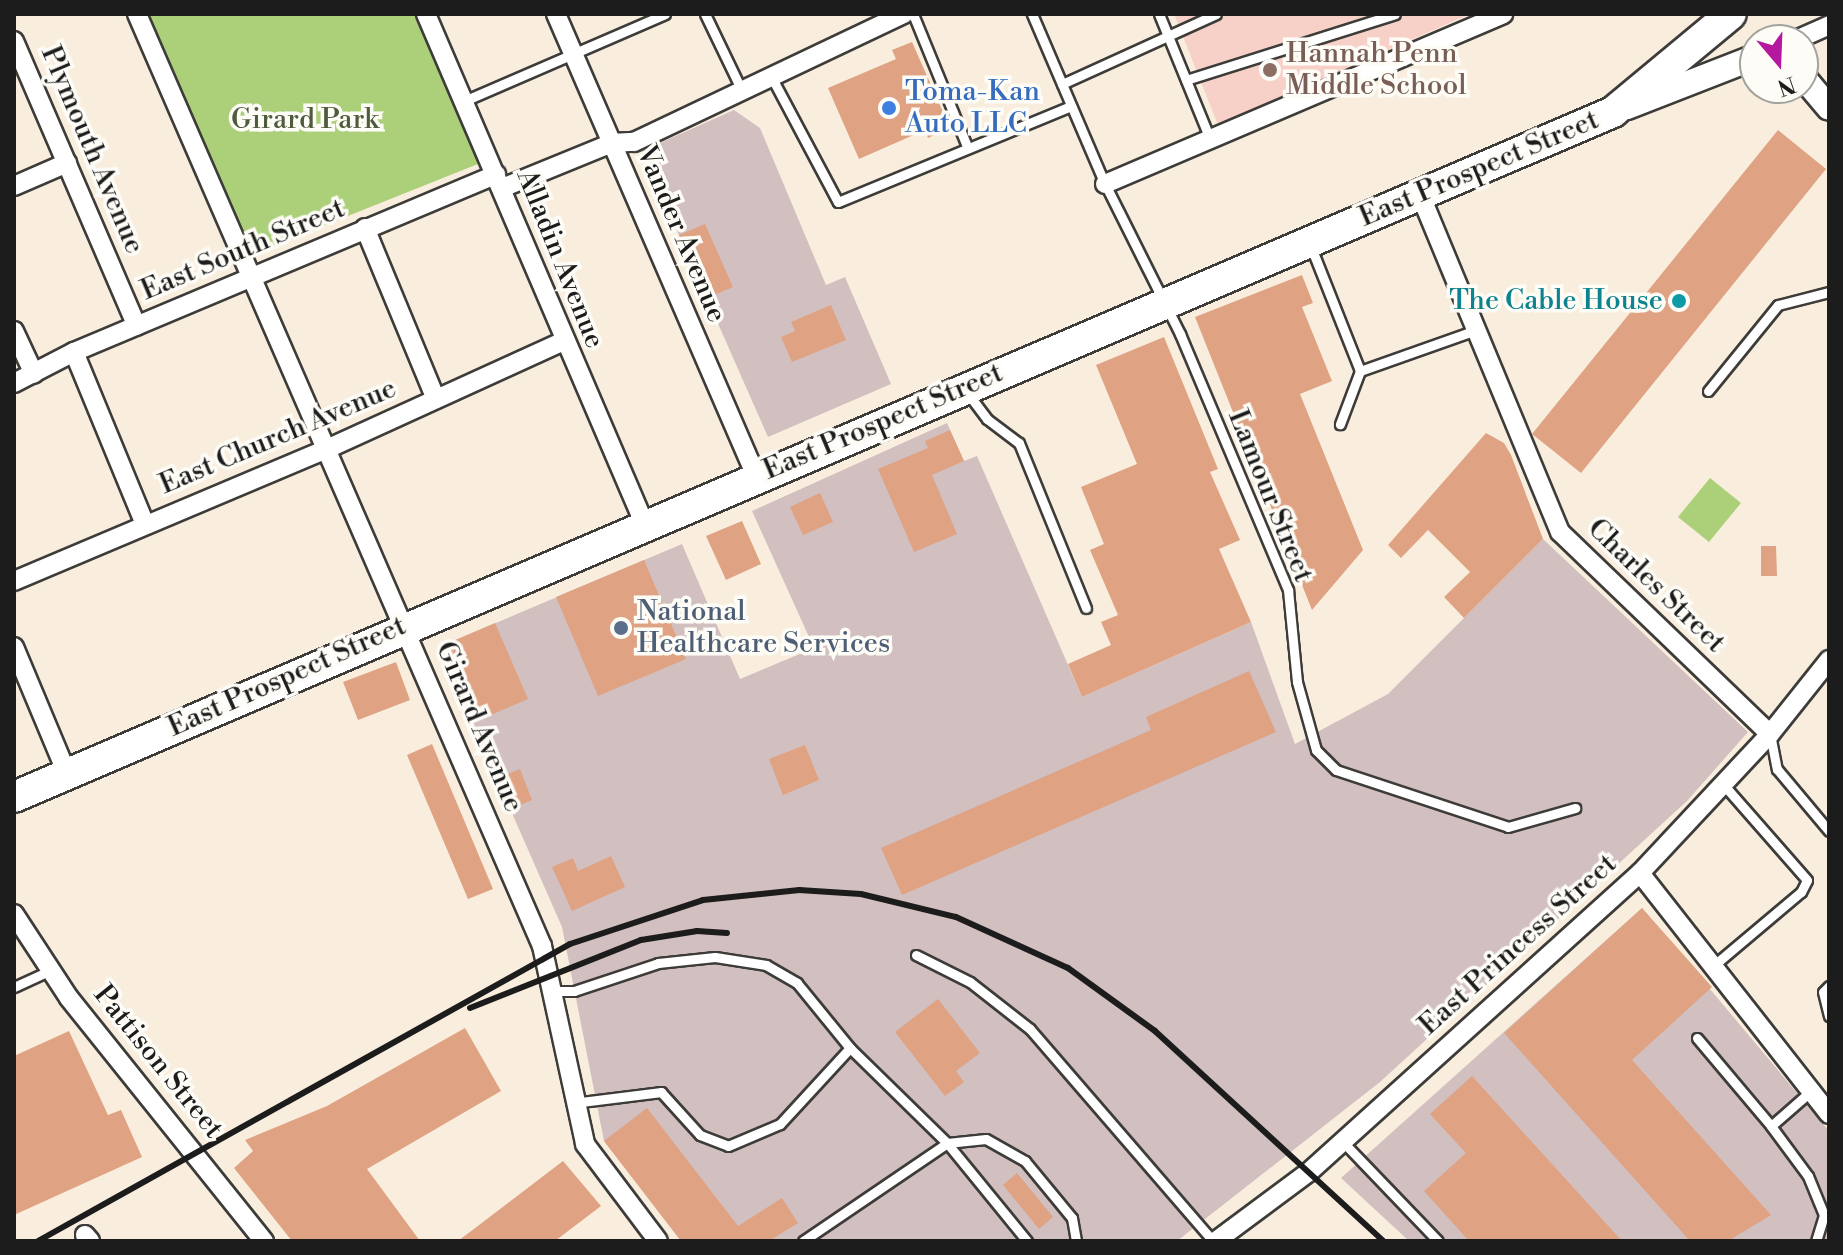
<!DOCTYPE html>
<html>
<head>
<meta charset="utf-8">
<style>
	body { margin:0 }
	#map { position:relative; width:1843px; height:1255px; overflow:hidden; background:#f9eede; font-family:"Libre Bodoni",serif }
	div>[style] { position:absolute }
	.built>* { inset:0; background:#f7d1c8 }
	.industrial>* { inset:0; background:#d2bfc0 }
	.green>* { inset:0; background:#acd07a }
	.building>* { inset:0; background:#dfa283 }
	.roads { filter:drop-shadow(2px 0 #3d3c39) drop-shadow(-2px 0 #3d3c39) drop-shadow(0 2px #3d3c39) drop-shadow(0 -2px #3d3c39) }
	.service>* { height:9px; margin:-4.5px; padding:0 4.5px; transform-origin:4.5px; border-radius:4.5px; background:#fff }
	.minor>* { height:18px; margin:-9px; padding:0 9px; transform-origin:9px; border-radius:9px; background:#fff }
	.tertiary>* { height:24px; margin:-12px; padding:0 12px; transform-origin:12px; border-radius:12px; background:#fff }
	.primary>* { height:30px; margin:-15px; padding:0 15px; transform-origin:15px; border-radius:15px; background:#fff }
	.rail>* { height:6px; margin:-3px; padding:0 3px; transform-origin:3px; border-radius:3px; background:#1c1c1c }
	.dots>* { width:22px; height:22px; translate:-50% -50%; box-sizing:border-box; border:4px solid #fdfcf7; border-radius:50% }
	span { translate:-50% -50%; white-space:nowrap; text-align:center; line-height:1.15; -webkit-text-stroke:7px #fdfcf7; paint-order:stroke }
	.education-label { font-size:28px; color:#785e54 }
	.left { translate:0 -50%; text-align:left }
	.shop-label { font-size:28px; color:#366cbe }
	.park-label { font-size:28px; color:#4e5b3d }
	.street-label { font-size:28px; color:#1c1c1c }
	.culture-label { font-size:28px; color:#0d838f }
	.right { translate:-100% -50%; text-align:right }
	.service-label { font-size:28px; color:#4e5e75 }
	.frame { position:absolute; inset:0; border:16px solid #1c1c1c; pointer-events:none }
	.north { position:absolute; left:1739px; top:24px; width:80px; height:80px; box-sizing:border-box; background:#fdfcf7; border:2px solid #a3a29f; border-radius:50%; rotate:161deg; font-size:22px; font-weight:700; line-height:32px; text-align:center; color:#1c1c1c }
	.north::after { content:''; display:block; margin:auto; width:28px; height:36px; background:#b5179e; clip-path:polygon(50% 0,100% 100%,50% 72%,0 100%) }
</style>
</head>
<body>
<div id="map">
	<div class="built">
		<i style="clip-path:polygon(1174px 14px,1470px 14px,1218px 125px)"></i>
	</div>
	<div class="industrial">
		<i style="clip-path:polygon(734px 110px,760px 128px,826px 285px,845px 277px,891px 384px,768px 437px,642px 151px)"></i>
		<i style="clip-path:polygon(947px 423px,964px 461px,977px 456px,1082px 697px,1251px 622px,1295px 744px,1388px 694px,1543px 539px,1748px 732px,1687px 801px,1380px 1082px,1177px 1241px,681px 1241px,604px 1141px,562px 927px,439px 647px,682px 544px,740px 679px,814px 648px,752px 511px)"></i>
		<i style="clip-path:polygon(1642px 908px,1829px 1131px,1829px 1241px,1409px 1241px,1341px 1178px)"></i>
	</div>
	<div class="green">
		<i style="clip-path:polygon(144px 14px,419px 14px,483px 162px,248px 256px)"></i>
		<i style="clip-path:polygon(1710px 478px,1741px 503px,1709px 542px,1678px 517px)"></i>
	</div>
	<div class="building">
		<i style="clip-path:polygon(912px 42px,950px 128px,928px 138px,925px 130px,859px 159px,828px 88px,896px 59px,892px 50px)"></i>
		<i style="clip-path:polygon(1778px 130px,1826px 169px,1581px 473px,1532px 434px)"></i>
		<i style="clip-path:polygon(705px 224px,733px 287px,707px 298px,679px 235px)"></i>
		<i style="clip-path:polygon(1302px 275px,1313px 303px,1302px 307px,1332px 381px,1300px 394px,1363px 550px,1312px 610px,1195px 317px)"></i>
		<i style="clip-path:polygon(831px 305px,846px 340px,792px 362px,781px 337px,795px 331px,791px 322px)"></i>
		<i style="clip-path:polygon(1164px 337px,1218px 469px,1210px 472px,1240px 540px,1219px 549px,1251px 622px,1082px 697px,1068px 664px,1111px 645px,1101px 622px,1118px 615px,1090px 550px,1104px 544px,1081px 487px,1137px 464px,1096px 365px)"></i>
		<i style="clip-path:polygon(950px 430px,964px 461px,932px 475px,957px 534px,914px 552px,878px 469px,928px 448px,925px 441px)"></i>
		<i style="clip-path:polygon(1486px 433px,1504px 443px,1511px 455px,1543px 539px,1464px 618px,1444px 597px,1470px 572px,1428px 530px,1401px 558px,1388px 545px)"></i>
		<i style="clip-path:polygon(820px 493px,833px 522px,803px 535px,790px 507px)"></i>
		<i style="clip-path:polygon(742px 521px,761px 564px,726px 580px,706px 536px)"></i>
		<i style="clip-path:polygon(1761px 546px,1776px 546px,1777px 576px,1761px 576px)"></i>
		<i style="clip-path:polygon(644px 560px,686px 659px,598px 696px,556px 597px)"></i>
		<i style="clip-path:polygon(495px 623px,528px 699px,472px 723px,439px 647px)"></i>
		<i style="clip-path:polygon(396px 662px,410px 700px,358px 720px,343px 682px)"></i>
		<i style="clip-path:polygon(1249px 671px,1276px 732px,902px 895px,881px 848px,1151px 730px,1146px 717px)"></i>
		<i style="clip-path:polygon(432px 744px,493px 889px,468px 899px,407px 755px)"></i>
		<i style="clip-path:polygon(805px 745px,819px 780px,783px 795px,769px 759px)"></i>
		<i style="clip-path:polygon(520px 769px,532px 800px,510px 809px,496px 779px)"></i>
		<i style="clip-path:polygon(611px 856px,625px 887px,572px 911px,552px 867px,573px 858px,578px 871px)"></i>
		<i style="clip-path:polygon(1642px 908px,1712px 987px,1632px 1060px,1771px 1215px,1728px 1241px,1690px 1241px,1504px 1033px)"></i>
		<i style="clip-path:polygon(938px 999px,980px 1053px,956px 1071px,964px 1082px,945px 1096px,895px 1032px)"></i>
		<i style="clip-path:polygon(465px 1028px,501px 1091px,367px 1169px,420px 1241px,292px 1241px,234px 1168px,253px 1151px,245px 1140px,327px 1106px)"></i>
		<i style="clip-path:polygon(69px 1031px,108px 1115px,121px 1110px,142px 1157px,14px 1215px,14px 1056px)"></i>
		<i style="clip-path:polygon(1472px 1076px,1622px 1241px,1469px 1241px,1424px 1191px,1466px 1153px,1430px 1114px)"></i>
		<i style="clip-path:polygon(647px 1108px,738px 1226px,782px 1198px,798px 1223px,769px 1241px,681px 1241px,604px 1141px)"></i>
		<i style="clip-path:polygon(563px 1161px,601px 1206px,555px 1241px,458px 1241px)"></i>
		<i style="clip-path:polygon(1017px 1173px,1053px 1217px,1039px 1229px,1003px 1185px)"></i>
	</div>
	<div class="roads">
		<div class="service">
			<i style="left:705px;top:14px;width:85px;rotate:64.3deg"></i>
			<i style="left:913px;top:14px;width:143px;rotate:67.8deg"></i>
			<i style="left:1032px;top:14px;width:185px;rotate:66.8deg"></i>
			<i style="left:1105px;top:184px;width:168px;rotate:63.4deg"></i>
			<i style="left:1180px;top:334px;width:278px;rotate:67.1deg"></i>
			<i style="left:1288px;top:590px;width:92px;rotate:84.4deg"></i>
			<i style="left:1297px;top:682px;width:71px;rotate:74.4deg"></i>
			<i style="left:1316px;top:750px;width:28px;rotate:45deg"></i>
			<i style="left:1336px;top:770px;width:181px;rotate:18.3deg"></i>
			<i style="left:1508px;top:827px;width:70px;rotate:-15.8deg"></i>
			<i style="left:1159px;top:14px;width:135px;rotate:67.8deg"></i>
			<i style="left:773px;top:80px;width:138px;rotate:62deg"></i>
			<i style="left:838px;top:202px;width:252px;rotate:-22.4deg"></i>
			<i style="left:1186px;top:80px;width:219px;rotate:-17.5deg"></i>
			<i style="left:1062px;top:84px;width:169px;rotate:-24.4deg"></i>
			<i style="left:464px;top:101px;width:219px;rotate:-23.4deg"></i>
			<i style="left:1311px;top:247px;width:133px;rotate:68.4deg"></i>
			<i style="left:1360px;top:371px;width:57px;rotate:110.7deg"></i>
			<i style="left:1360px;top:371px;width:123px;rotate:-19.5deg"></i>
			<i style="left:1708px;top:391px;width:111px;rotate:-50.9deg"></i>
			<i style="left:1778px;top:305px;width:53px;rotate:-14.3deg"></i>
			<i style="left:969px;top:395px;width:30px;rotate:53deg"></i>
			<i style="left:987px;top:419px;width:40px;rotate:37deg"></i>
			<i style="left:1019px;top:443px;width:178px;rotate:67.9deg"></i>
			<i style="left:1770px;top:734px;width:36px;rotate:79deg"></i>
			<i style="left:1777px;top:769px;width:81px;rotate:50deg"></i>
			<i style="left:916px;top:955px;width:60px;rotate:26.6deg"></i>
			<i style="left:970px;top:982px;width:76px;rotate:38.1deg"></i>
			<i style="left:1030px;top:1029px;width:280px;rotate:49.2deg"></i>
			<i style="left:1713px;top:966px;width:115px;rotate:-40.1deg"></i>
			<i style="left:1801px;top:892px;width:13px;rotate:-63deg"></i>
			<i style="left:1807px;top:880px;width:128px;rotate:-131.2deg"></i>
			<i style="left:1829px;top:986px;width:8px;rotate:135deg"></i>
			<i style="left:1823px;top:992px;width:25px;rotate:76deg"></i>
			<i style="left:14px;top:987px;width:41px;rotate:-24.7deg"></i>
			<i style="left:551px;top:991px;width:23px"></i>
			<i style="left:574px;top:991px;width:89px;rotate:-18.4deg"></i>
			<i style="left:658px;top:963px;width:57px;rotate:-6deg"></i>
			<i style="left:715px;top:957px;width:52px;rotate:8.9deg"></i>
			<i style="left:766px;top:965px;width:36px;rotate:30deg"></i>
			<i style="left:797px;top:983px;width:84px;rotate:50.8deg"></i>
			<i style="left:850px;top:1048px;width:136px;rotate:44.4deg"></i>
			<i style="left:947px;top:1143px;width:127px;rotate:50.8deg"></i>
			<i style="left:1697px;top:1038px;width:115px;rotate:49.9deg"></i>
			<i style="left:1811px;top:1091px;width:53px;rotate:138.8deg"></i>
			<i style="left:1771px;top:1126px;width:62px;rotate:53.5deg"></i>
			<i style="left:1808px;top:1176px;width:42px;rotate:67.7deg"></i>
			<i style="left:1824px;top:1215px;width:27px;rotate:107deg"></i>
			<i style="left:573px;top:1103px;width:89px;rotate:-7.1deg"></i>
			<i style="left:661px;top:1092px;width:58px;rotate:47.8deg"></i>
			<i style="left:700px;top:1135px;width:30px;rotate:21deg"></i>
			<i style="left:728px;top:1146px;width:56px;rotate:-22.9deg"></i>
			<i style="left:780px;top:1124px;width:103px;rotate:-47.4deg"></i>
			<i style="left:1343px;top:1142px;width:137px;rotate:46.2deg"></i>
			<i style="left:803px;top:1241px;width:174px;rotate:-34.2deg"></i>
			<i style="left:947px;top:1143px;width:39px;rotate:-6deg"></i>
			<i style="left:986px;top:1139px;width:45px;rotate:29.4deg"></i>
			<i style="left:1025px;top:1161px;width:74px;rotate:50.5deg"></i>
			<i style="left:1072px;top:1218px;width:23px;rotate:80deg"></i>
		</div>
		<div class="minor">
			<i style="left:137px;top:14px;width:1016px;rotate:66.51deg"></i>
			<i style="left:542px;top:946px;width:203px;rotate:77.7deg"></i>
			<i style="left:585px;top:1144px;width:121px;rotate:53deg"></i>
			<i style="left:426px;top:14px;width:554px;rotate:66.81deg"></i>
			<i style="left:556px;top:14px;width:503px;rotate:66.59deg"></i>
			<i style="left:1796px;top:40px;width:36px;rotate:-24deg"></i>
			<i style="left:14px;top:41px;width:310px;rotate:66.7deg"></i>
			<i style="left:1105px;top:184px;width:433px;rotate:-23.1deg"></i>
			<i style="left:14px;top:186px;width:58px;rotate:-23.5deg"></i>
			<i style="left:502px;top:188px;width:119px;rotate:-22.2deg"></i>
			<i style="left:612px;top:143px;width:22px;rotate:-3deg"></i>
			<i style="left:634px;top:142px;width:299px;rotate:-25.4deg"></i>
			<i style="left:1420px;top:194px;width:366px;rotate:67.5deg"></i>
			<i style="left:1560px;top:532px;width:291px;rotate:43.9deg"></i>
			<i style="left:365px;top:228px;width:185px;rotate:67.5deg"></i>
			<i style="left:14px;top:331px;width:47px;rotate:65.1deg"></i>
			<i style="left:74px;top:352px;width:186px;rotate:67.6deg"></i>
			<i style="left:14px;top:383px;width:68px;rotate:-27.3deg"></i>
			<i style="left:74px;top:352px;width:458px;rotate:-22.8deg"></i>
			<i style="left:14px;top:581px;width:342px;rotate:-22.9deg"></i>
			<i style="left:329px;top:448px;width:256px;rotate:-24.5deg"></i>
			<i style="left:14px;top:647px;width:138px;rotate:67.3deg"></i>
			<i style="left:1640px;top:873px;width:306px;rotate:51.9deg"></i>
			<i style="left:14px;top:914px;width:100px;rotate:56.8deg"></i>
			<i style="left:69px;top:998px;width:312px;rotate:51.3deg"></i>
			<i style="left:85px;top:1235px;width:8px;rotate:50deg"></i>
			<i style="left:1216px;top:1241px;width:116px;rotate:-36.6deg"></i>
			<i style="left:1309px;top:1172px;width:446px;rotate:-42.1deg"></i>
			<i style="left:1640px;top:873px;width:190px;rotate:-46.9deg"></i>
			<i style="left:1770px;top:734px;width:95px;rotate:-51.4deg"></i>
		</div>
		<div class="tertiary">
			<i style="left:1803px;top:77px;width:40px;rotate:50deg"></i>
			<i style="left:1627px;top:107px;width:137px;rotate:-21.3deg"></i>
		</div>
		<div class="primary">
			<i style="left:14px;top:797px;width:1740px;rotate:-23.19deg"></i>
			<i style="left:1613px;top:112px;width:153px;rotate:-39.7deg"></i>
		</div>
	</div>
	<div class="rail">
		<i style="left:470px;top:1008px;width:184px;rotate:-21.7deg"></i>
		<i style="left:641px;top:940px;width:57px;rotate:-9.1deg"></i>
		<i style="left:697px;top:931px;width:30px;rotate:4deg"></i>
		<i style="left:38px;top:1241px;width:609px;rotate:-29.17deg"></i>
		<i style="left:570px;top:944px;width:140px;rotate:-18.3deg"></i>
		<i style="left:703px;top:900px;width:97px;rotate:-5.9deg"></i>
		<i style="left:799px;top:890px;width:62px;rotate:3.7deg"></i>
		<i style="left:861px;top:894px;width:98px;rotate:13.6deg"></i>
		<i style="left:956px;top:917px;width:123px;rotate:24.5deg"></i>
		<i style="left:1068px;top:968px;width:107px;rotate:35.9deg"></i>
		<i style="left:1155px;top:1031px;width:310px;rotate:42.6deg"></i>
	</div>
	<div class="dots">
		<i style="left:1270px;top:70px;background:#8d6e63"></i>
		<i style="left:889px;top:108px;background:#3f7fe0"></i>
		<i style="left:1679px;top:301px;background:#0f9aa8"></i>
		<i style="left:621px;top:628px;background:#5c6f8a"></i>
	</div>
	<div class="education-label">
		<span class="left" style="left:1286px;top:70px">Hannah Penn<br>Middle School</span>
	</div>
	<div class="shop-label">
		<span class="left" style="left:905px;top:108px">Toma-Kan<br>Auto LLC</span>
	</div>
	<div class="park-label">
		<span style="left:305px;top:120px">Girard Park</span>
	</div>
	<div class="street-label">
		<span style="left:92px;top:150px;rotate:67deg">Plymouth Avenue</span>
		<span style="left:1479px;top:169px;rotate:-23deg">East Prospect Street</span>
		<span style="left:681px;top:234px;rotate:67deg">Vander Avenue</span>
		<span style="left:243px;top:250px;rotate:-23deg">East South Street</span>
		<span style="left:560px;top:259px;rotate:68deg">Alladin Avenue</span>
		<span style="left:883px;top:422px;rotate:-23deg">East Prospect Street</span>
		<span style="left:278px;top:437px;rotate:-23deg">East Church Avenue</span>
		<span style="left:1270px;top:496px;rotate:68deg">Lamour Street</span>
		<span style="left:1656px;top:586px;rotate:44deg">Charles Street</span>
		<span style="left:287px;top:677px;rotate:-24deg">East Prospect Street</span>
		<span style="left:479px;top:727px;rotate:67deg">Girard Avenue</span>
		<span style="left:1518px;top:945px;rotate:-42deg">East Princess Street</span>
		<span style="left:158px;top:1062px;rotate:51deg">Pattison Street</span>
	</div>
	<div class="culture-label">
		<span class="right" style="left:1663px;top:301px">The Cable House</span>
	</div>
	<div class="service-label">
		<span class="left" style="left:637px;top:628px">National<br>Healthcare Services</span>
	</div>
	<div class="frame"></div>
	<div class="north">N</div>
</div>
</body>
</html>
